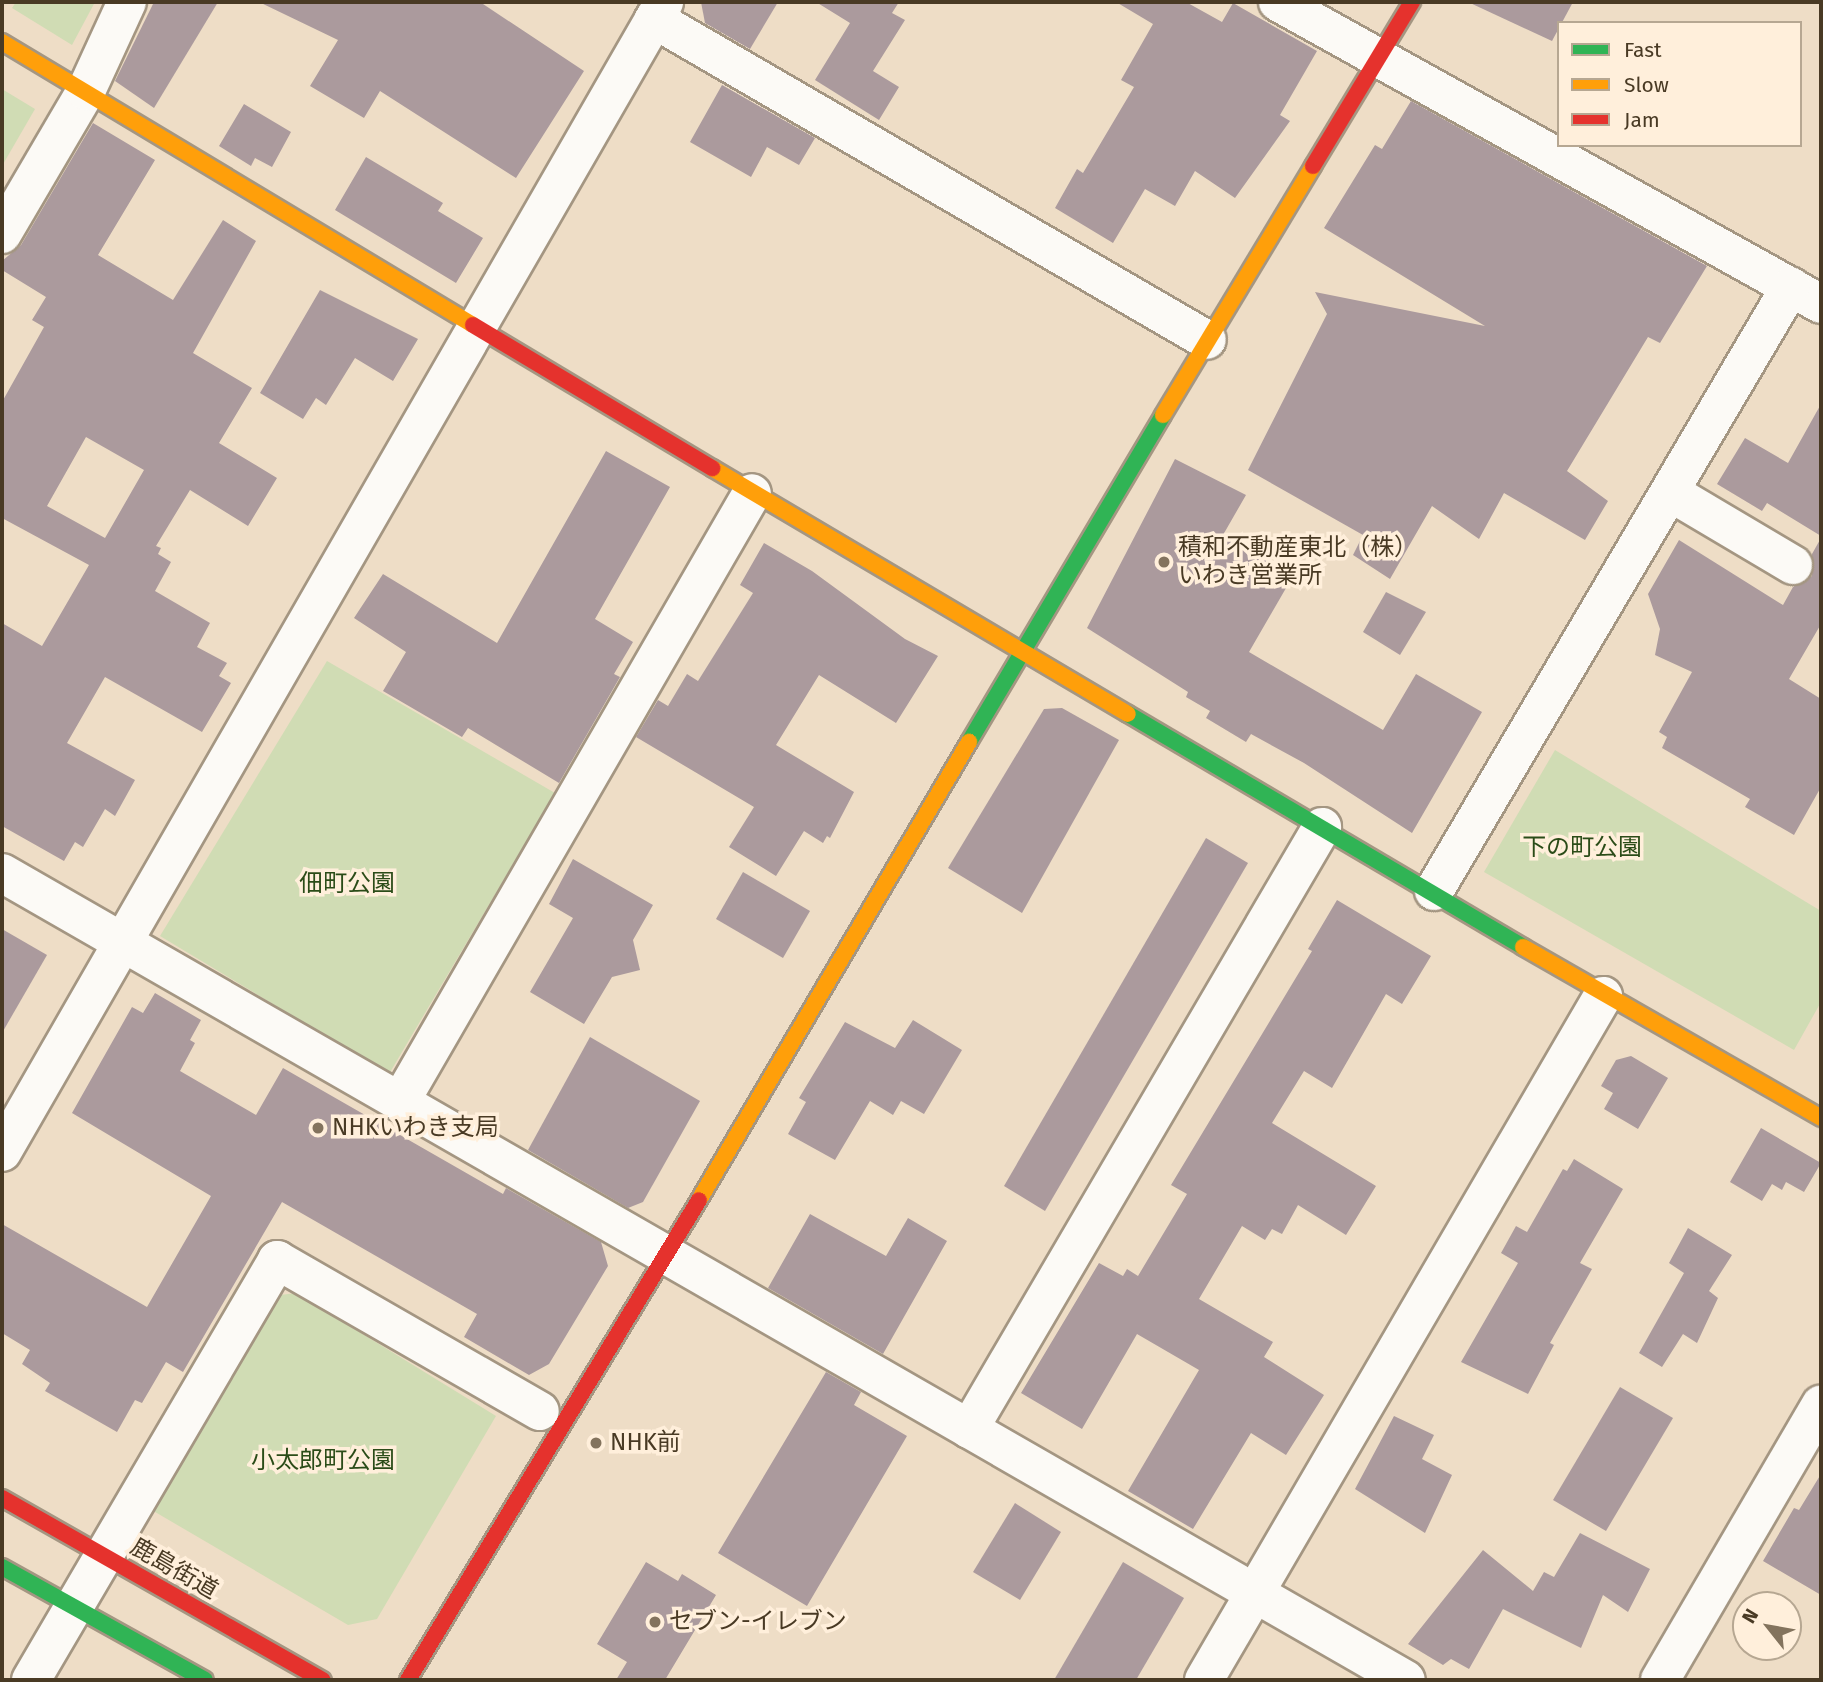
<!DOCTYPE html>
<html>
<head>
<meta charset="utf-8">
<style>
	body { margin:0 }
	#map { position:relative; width:1823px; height:1682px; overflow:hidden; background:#eeddc6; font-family:"Fira Sans","Noto Sans JP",sans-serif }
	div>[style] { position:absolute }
	.green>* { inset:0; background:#d0dcb4 }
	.building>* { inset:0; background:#ab9a9d }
	.roads { filter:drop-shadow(2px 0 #a49682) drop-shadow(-2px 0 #a49682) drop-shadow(0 2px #a49682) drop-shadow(0 -2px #a49682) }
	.street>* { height:38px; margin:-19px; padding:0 19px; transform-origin:19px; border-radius:19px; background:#fcfaf6 }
	.fast>* { height:16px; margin:-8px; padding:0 8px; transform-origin:8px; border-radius:8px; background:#30b455 }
	.slow>* { height:16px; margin:-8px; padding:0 8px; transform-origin:8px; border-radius:8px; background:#ff9f0a }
	.jam>* { height:16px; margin:-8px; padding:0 8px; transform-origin:8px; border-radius:8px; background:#e5322d }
	.dots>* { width:19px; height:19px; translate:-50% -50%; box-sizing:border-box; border:4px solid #ffefdb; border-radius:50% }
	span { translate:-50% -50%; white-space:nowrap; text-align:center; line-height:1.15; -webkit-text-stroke:7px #ffefdb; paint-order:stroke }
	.poi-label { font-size:24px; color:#493a24 }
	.left { translate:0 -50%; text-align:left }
	.park-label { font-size:24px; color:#2b4c18 }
	.street-label { font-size:24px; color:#493a24 }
	.frame { position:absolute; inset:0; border:4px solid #493a24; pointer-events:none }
	.legend { position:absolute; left:1557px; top:21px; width:245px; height:126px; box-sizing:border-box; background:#ffefdb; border:2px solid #b6a792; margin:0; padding:9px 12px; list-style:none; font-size:21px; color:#493a24 }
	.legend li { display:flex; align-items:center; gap:14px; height:35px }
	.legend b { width:35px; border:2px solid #b6a792 }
	.north { position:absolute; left:1732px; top:1591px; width:70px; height:70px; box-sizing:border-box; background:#ffefdb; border:2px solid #b6a792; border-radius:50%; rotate:301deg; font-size:19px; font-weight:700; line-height:28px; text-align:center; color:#493a24 }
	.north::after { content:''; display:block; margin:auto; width:24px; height:32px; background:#83735d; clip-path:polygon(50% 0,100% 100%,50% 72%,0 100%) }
</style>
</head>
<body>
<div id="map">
	<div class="green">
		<i style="clip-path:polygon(16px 2px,95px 2px,72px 45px,12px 8px)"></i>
		<i style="clip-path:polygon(2px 89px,35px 109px,2px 166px)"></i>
		<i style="clip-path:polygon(327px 661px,555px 793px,389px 1074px,160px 936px)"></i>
		<i style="clip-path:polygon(1555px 750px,1821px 911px,1821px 1002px,1794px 1050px,1484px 872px)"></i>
		<i style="clip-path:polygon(296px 1293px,496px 1416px,377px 1619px,348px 1625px,150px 1509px,273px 1296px)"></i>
	</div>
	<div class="building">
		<i style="clip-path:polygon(154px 2px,218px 2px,154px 108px,115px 81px)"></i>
		<i style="clip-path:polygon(259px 2px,480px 2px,584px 71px,516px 178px,380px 91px,364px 118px,310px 86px,338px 40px)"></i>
		<i style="clip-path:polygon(701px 2px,778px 2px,750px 49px,705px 23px)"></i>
		<i style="clip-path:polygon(816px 2px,899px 2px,892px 13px,905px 20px,873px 71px,899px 87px,879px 120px,815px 80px,850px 23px)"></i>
		<i style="clip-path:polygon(1116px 2px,1186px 2px,1222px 22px,1233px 3px,1317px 51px,1280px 115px,1290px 121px,1235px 198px,1195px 171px,1175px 206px,1145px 189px,1113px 243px,1055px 208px,1077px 169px,1083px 173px,1134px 87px,1121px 80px,1153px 24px)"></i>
		<i style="clip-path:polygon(1468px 2px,1573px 2px,1552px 41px)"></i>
		<i style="clip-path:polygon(722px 85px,815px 138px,799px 165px,767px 147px,751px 177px,690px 142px)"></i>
		<i style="clip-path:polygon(1411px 101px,1707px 266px,1660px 343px,1648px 337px,1567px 471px,1608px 501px,1585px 540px,1504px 493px,1479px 539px,1432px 506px,1390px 579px,1353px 555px,1363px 535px,1248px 470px,1327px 314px,1315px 292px,1485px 326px,1324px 228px,1375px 145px,1382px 149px)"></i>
		<i style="clip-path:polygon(244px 104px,291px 132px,272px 167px,255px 158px,251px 166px,219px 146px)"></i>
		<i style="clip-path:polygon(evenodd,93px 123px,155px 160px,98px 255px,173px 300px,223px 220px,256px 241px,193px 353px,252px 388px,219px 443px,277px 478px,248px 526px,190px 490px,156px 546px,161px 548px,158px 554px,171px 562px,155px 591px,210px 623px,197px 647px,227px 663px,219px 676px,231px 683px,202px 732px,105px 677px,67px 743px,135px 780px,115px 816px,105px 809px,83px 847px,75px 842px,64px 861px,2px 826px,2px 623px,42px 646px,89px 565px,2px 518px,2px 402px,44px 327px,32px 320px,46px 297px,2px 270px,2px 261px,21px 245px,93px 123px,86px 437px,144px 470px,105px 538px,47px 506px,86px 437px)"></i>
		<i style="clip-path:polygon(366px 157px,443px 203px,438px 211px,483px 238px,456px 283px,335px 210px)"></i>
		<i style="clip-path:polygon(320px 290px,418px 339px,393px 381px,355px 358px,326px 405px,316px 398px,303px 419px,260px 393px)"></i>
		<i style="clip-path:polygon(1821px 404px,1821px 536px,1767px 503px,1762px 511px,1717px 484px,1745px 438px,1788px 463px)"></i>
		<i style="clip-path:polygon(606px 451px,670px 487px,595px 619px,633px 642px,614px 674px,620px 677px,559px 783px,468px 728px,462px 737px,383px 691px,406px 652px,354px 618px,383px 574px,497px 643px)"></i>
		<i style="clip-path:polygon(1175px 459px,1246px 495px,1223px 535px,1293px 576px,1249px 652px,1383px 730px,1416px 674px,1482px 712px,1412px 833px,1304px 763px,1251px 734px,1246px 742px,1206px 718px,1210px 711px,1186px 697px,1188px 692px,1087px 628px)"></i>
		<i style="clip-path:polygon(1821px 538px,1821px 624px,1789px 679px,1821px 699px,1821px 787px,1794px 835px,1745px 807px,1750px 799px,1662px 748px,1667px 737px,1659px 732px,1692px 672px,1655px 655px,1660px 629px,1648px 594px,1679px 540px,1783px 605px,1793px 587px,1812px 576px,1812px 554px)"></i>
		<i style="clip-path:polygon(764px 543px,812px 571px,905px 639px,938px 656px,896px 723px,819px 675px,776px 745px,854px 792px,830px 838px,827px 836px,823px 843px,804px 831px,776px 876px,729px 847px,754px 807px,636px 737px,658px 700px,668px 706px,687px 674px,698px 681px,753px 593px,740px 585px)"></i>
		<i style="clip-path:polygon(1386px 592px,1426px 612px,1400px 655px,1363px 632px)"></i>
		<i style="clip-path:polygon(1062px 708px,1119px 740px,1022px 913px,948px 868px,1044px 709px)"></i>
		<i style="clip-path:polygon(1206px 838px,1248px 863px,1045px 1211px,1004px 1186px)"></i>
		<i style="clip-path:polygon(573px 859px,653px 905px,633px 940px,640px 970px,612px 977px,584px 1024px,530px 992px,573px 918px,549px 904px)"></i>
		<i style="clip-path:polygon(743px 872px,810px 911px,783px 958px,716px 919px)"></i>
		<i style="clip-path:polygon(1337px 900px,1431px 956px,1402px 1004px,1386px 994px,1332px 1088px,1304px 1071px,1272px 1123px,1376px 1186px,1346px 1235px,1298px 1205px,1282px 1234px,1272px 1229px,1265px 1240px,1242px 1226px,1199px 1299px,1273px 1342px,1264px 1357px,1324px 1395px,1286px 1455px,1251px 1433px,1193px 1529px,1128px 1491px,1199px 1370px,1137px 1334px,1082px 1429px,1021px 1393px,1099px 1263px,1123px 1276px,1127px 1269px,1138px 1276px,1187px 1194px,1171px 1185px,1312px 951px,1308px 949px)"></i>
		<i style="clip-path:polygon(2px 929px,47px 955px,2px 1033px)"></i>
		<i style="clip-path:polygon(155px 993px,201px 1020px,190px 1040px,195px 1043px,180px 1071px,256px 1115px,283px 1068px,503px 1194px,506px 1188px,601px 1242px,608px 1266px,549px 1364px,529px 1375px,464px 1337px,477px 1314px,282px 1202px,183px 1372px,166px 1362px,142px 1403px,135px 1400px,117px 1432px,45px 1391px,50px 1383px,22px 1364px,30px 1350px,2px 1333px,2px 1224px,147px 1307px,211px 1196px,72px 1113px,132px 1007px,143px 1013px)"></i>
		<i style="clip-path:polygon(913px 1020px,962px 1050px,924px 1114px,901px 1101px,893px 1115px,870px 1101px,835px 1160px,788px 1134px,806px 1102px,799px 1098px,845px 1022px,895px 1048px)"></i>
		<i style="clip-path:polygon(590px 1037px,700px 1101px,643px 1202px,628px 1208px,528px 1150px)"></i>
		<i style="clip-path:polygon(1631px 1056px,1668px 1078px,1638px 1129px,1604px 1109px,1613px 1093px,1601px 1086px,1616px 1060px)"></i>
		<i style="clip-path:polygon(1761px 1128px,1821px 1163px,1804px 1192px,1786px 1182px,1782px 1190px,1772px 1184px,1762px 1201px,1730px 1182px)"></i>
		<i style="clip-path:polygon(1574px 1159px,1623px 1189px,1580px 1263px,1592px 1269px,1550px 1343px,1554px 1345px,1528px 1394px,1461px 1362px,1518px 1263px,1501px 1253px,1516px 1226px,1527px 1232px,1563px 1169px,1567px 1171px)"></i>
		<i style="clip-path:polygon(810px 1214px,886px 1256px,908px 1218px,947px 1241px,883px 1354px,768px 1288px)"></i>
		<i style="clip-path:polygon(1688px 1228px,1732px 1255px,1709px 1291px,1718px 1298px,1697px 1343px,1683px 1334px,1662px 1367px,1639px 1353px,1684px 1273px,1669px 1263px)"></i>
		<i style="clip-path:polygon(826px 1372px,861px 1392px,854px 1405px,907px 1436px,807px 1606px,718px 1553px)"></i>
		<i style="clip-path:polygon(1620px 1387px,1673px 1418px,1606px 1531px,1553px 1500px)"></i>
		<i style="clip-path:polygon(1394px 1416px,1434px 1435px,1422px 1459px,1452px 1475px,1425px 1533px,1355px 1489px)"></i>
		<i style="clip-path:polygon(1821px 1474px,1821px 1595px,1763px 1561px,1794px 1508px,1799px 1510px)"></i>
		<i style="clip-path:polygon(1015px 1503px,1061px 1532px,1020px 1600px,973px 1572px)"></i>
		<i style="clip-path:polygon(1580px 1533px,1650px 1569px,1628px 1612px,1603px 1595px,1581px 1648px,1503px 1609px,1469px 1669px,1451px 1659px,1443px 1665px,1408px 1644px,1483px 1550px,1533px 1591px,1544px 1572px,1554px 1577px)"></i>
		<i style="clip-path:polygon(646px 1562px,678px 1581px,682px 1574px,716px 1595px,665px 1680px,616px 1680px,627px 1662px,597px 1644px)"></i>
		<i style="clip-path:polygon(1123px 1562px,1184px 1598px,1136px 1680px,1054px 1680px)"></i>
	</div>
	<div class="roads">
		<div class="street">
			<i style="left:1278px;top:2px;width:621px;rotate:29.08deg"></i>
			<i style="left:654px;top:19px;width:639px;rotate:30.13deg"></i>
			<i style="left:2px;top:234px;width:166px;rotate:-59.6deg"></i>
			<i style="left:86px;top:91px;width:98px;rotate:-65.3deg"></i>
			<i style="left:1670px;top:492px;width:143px;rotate:30.7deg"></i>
			<i style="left:2px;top:873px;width:1619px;rotate:29.89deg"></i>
			<i style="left:1434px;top:891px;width:702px;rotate:-59.46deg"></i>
			<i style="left:400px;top:1102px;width:703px;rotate:-59.97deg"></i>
			<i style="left:2px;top:1152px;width:1327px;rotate:-60.07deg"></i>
			<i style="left:969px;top:1429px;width:698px;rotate:-59.61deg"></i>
			<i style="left:31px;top:1680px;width:487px;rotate:-59.6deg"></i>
			<i style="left:277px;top:1260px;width:303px;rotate:29.9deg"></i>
			<i style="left:1204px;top:1680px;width:792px;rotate:-59.74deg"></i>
			<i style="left:1660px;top:1680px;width:319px;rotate:-59.7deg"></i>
		</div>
		<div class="fast">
			<i style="left:1128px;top:714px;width:459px;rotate:30.5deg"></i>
			<i style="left:969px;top:742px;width:380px;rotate:-59.3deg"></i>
			<i style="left:2px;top:1567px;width:232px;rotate:29.1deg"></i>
		</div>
		<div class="slow">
			<i style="left:2px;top:42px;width:549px;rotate:31deg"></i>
			<i style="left:1163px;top:415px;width:291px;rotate:-58.9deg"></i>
			<i style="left:712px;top:468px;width:483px;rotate:30.6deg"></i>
			<i style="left:1523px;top:947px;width:344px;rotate:29.8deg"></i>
			<i style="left:699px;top:1200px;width:532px;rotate:-59.48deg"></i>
		</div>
		<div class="jam">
			<i style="left:1313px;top:166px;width:192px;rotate:-58.9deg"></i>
			<i style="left:473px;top:325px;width:279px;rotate:30.9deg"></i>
			<i style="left:2px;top:1498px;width:369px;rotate:29.6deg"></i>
			<i style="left:408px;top:1680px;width:561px;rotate:-58.77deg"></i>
		</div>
	</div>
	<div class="dots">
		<i style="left:1164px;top:562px;background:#83735d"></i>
		<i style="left:318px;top:1128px;background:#83735d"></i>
		<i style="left:596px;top:1443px;background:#83735d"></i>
		<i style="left:655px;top:1622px;background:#83735d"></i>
	</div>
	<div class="poi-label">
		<span class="left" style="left:1178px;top:562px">積和不動産東北（株）<br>いわき営業所</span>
		<span class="left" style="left:332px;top:1128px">NHKいわき支局</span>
		<span class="left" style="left:610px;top:1443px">NHK前</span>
		<span class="left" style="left:669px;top:1622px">セブン-イレブン</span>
	</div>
	<div class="park-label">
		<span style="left:1582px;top:848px">下の町公園</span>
		<span style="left:347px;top:884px">佃町公園</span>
		<span style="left:323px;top:1461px">小太郎町公園</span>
	</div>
	<div class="street-label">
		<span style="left:174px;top:1569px;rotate:30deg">鹿島街道</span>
	</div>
	<div class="frame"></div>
	<ul class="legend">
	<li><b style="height:9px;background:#30b455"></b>Fast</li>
	<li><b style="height:9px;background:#ff9f0a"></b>Slow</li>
	<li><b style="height:9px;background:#e5322d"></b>Jam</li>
	</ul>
	<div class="north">N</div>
</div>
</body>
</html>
